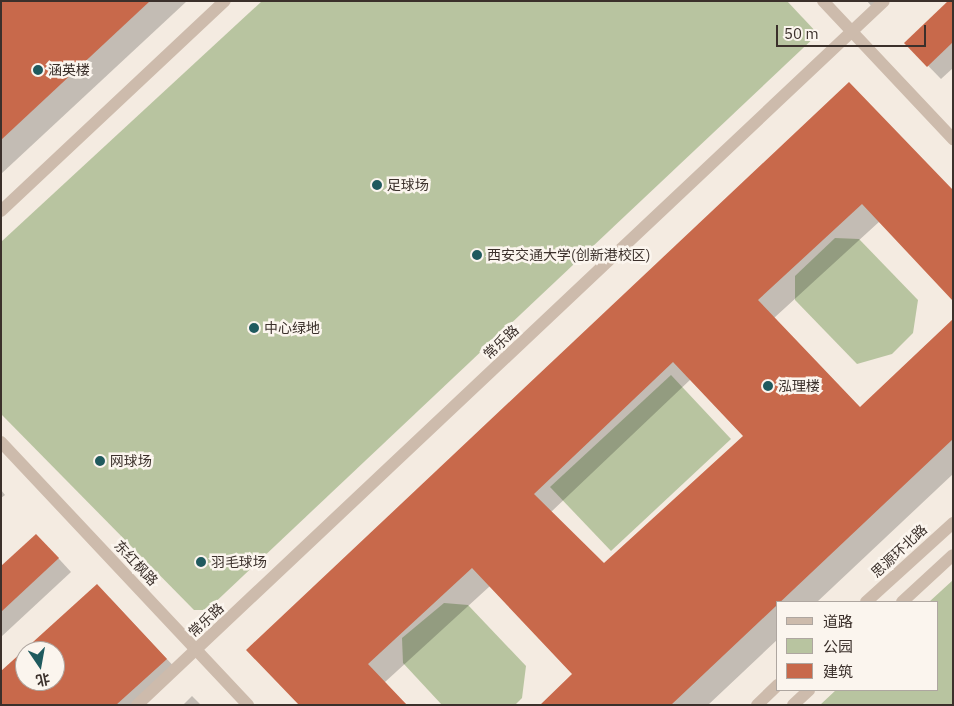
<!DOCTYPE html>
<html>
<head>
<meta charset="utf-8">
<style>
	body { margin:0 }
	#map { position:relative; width:954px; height:706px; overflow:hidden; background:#f4ebe1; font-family:"IBM Plex Sans","Noto Sans SC",sans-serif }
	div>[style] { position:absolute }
	.green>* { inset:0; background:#b8c4a0 }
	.shadow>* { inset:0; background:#0003 }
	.building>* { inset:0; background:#c8694b }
	.minor>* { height:12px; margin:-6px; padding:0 6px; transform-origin:6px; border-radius:6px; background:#cdbbac }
	.dots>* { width:14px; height:14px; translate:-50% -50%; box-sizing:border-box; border:2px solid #fbf5ee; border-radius:50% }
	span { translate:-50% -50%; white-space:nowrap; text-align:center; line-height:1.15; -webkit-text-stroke:5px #fbf5ee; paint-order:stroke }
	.poi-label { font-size:14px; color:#3b302b }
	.left { translate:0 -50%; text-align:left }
	.street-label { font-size:14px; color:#3b302b }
	.frame { position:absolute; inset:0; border:2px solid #3b302b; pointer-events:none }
	.legend { position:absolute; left:776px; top:601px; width:162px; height:90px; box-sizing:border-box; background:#fbf5ee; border:1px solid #aea6a0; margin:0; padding:6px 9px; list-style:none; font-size:15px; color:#3b302b }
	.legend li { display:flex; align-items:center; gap:10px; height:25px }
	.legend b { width:25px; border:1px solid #aea6a0 }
	.north { position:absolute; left:15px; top:641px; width:50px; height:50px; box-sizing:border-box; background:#fbf5ee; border:1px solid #aea6a0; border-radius:50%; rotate:168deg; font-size:14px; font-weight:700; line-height:20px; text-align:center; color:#3b302b }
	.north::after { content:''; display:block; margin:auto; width:18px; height:22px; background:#1f5a5e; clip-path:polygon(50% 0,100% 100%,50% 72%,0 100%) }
	.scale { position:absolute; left:776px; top:25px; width:150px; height:22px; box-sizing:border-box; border:2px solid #3b302b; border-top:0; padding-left:6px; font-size:15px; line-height:18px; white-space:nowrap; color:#3b302b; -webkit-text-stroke:4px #fbf5ee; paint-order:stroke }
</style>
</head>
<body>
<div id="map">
	<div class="green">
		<i style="clip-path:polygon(262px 1px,787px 1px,818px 34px,207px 610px,194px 610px,1px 414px,1px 242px)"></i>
		<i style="clip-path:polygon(835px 238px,859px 239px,918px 300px,913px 333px,892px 354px,857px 364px,795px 300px,795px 276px)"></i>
		<i style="clip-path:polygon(671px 375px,731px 439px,611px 551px,550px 487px)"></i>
		<i style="clip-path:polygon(953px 580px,953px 705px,820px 705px,836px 690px,938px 690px,938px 602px,929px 602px)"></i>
		<i style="clip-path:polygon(444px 603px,468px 605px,526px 666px,522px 698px,515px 705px,442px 705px,403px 663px,402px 638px)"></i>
	</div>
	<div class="shadow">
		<i style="clip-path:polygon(1px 1px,187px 1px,1px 174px)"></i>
		<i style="clip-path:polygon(867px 1px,880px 1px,873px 8px)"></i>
		<i style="clip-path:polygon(953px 1px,953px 68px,941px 79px,906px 43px)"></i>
		<i style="clip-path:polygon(evenodd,849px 83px,880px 221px,774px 318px,860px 408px,953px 320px,953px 474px,817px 602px,778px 602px,778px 639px,708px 705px,542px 705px,574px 674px,490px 586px,385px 682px,301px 705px,849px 83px,691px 379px,744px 436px,604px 565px,551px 512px,691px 379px)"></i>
		<i style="clip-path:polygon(1px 490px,5px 495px,1px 498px)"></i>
		<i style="clip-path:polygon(49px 548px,71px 572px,1px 637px,1px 568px)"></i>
		<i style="clip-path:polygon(110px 598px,179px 672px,143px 705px,1px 705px,25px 651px,25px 681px,55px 681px,55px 651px,25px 651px)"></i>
		<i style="clip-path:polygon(192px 696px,201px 705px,183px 705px)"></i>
	</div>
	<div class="building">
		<i style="clip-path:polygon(1px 1px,150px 1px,1px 140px)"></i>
		<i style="clip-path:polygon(948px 1px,953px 1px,953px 42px,927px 67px,904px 43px)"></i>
		<i style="clip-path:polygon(evenodd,849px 82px,953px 190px,953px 301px,862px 204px,758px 300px,860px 407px,953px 319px,953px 439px,671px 705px,540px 705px,572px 674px,472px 568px,368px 664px,407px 705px,299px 705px,246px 650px,849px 82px,673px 362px,743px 436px,604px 563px,534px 494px,673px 362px)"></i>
		<i style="clip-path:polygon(36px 534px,59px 558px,1px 612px,1px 566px)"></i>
		<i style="clip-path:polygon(evenodd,97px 584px,167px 659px,116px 705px,1px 705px,1px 671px,97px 584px,25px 651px,55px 651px,55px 681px,25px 681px,25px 651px)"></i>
	</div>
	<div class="minor">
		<i style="left:823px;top:1px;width:190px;rotate:46.7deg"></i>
		<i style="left:1px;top:211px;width:307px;rotate:-43.2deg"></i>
		<i style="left:1px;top:442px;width:361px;rotate:46.8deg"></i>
		<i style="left:866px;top:602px;width:118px;rotate:-42.2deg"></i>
		<i style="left:902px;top:602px;width:69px;rotate:-42.7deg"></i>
		<i style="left:137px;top:705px;width:1026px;rotate:-43.3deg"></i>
		<i style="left:757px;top:705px;width:29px;rotate:-44deg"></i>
		<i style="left:793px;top:705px;width:22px;rotate:-43deg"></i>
	</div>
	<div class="dots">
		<i style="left:38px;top:70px;background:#1f5a5e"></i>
		<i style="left:377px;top:185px;background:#1f5a5e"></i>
		<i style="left:477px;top:255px;background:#1f5a5e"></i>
		<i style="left:254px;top:328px;background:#1f5a5e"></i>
		<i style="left:768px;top:386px;background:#1f5a5e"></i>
		<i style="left:100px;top:461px;background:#1f5a5e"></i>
		<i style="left:201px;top:562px;background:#1f5a5e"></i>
	</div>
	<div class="poi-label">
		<span class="left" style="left:48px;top:70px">涵英楼</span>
		<span class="left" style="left:387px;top:185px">足球场</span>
		<span class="left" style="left:487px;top:255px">西安交通大学(创新港校区)</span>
		<span class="left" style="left:264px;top:328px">中心绿地</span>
		<span class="left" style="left:778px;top:386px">泓理楼</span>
		<span class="left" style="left:110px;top:461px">网球场</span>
		<span class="left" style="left:211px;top:562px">羽毛球场</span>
	</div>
	<div class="street-label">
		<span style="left:501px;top:342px;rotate:-43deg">常乐路</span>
		<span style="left:899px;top:551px;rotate:-43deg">思源环北路</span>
		<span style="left:136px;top:563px;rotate:47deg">东红枫路</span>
		<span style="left:206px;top:620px;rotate:-43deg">常乐路</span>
	</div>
	<div class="frame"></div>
	<ul class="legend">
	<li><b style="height:6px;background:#cdbbac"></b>道路</li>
	<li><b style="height:14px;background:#b8c4a0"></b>公园</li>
	<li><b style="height:14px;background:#c8694b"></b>建筑</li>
	</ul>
	<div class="north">北</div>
	<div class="scale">50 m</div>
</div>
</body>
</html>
